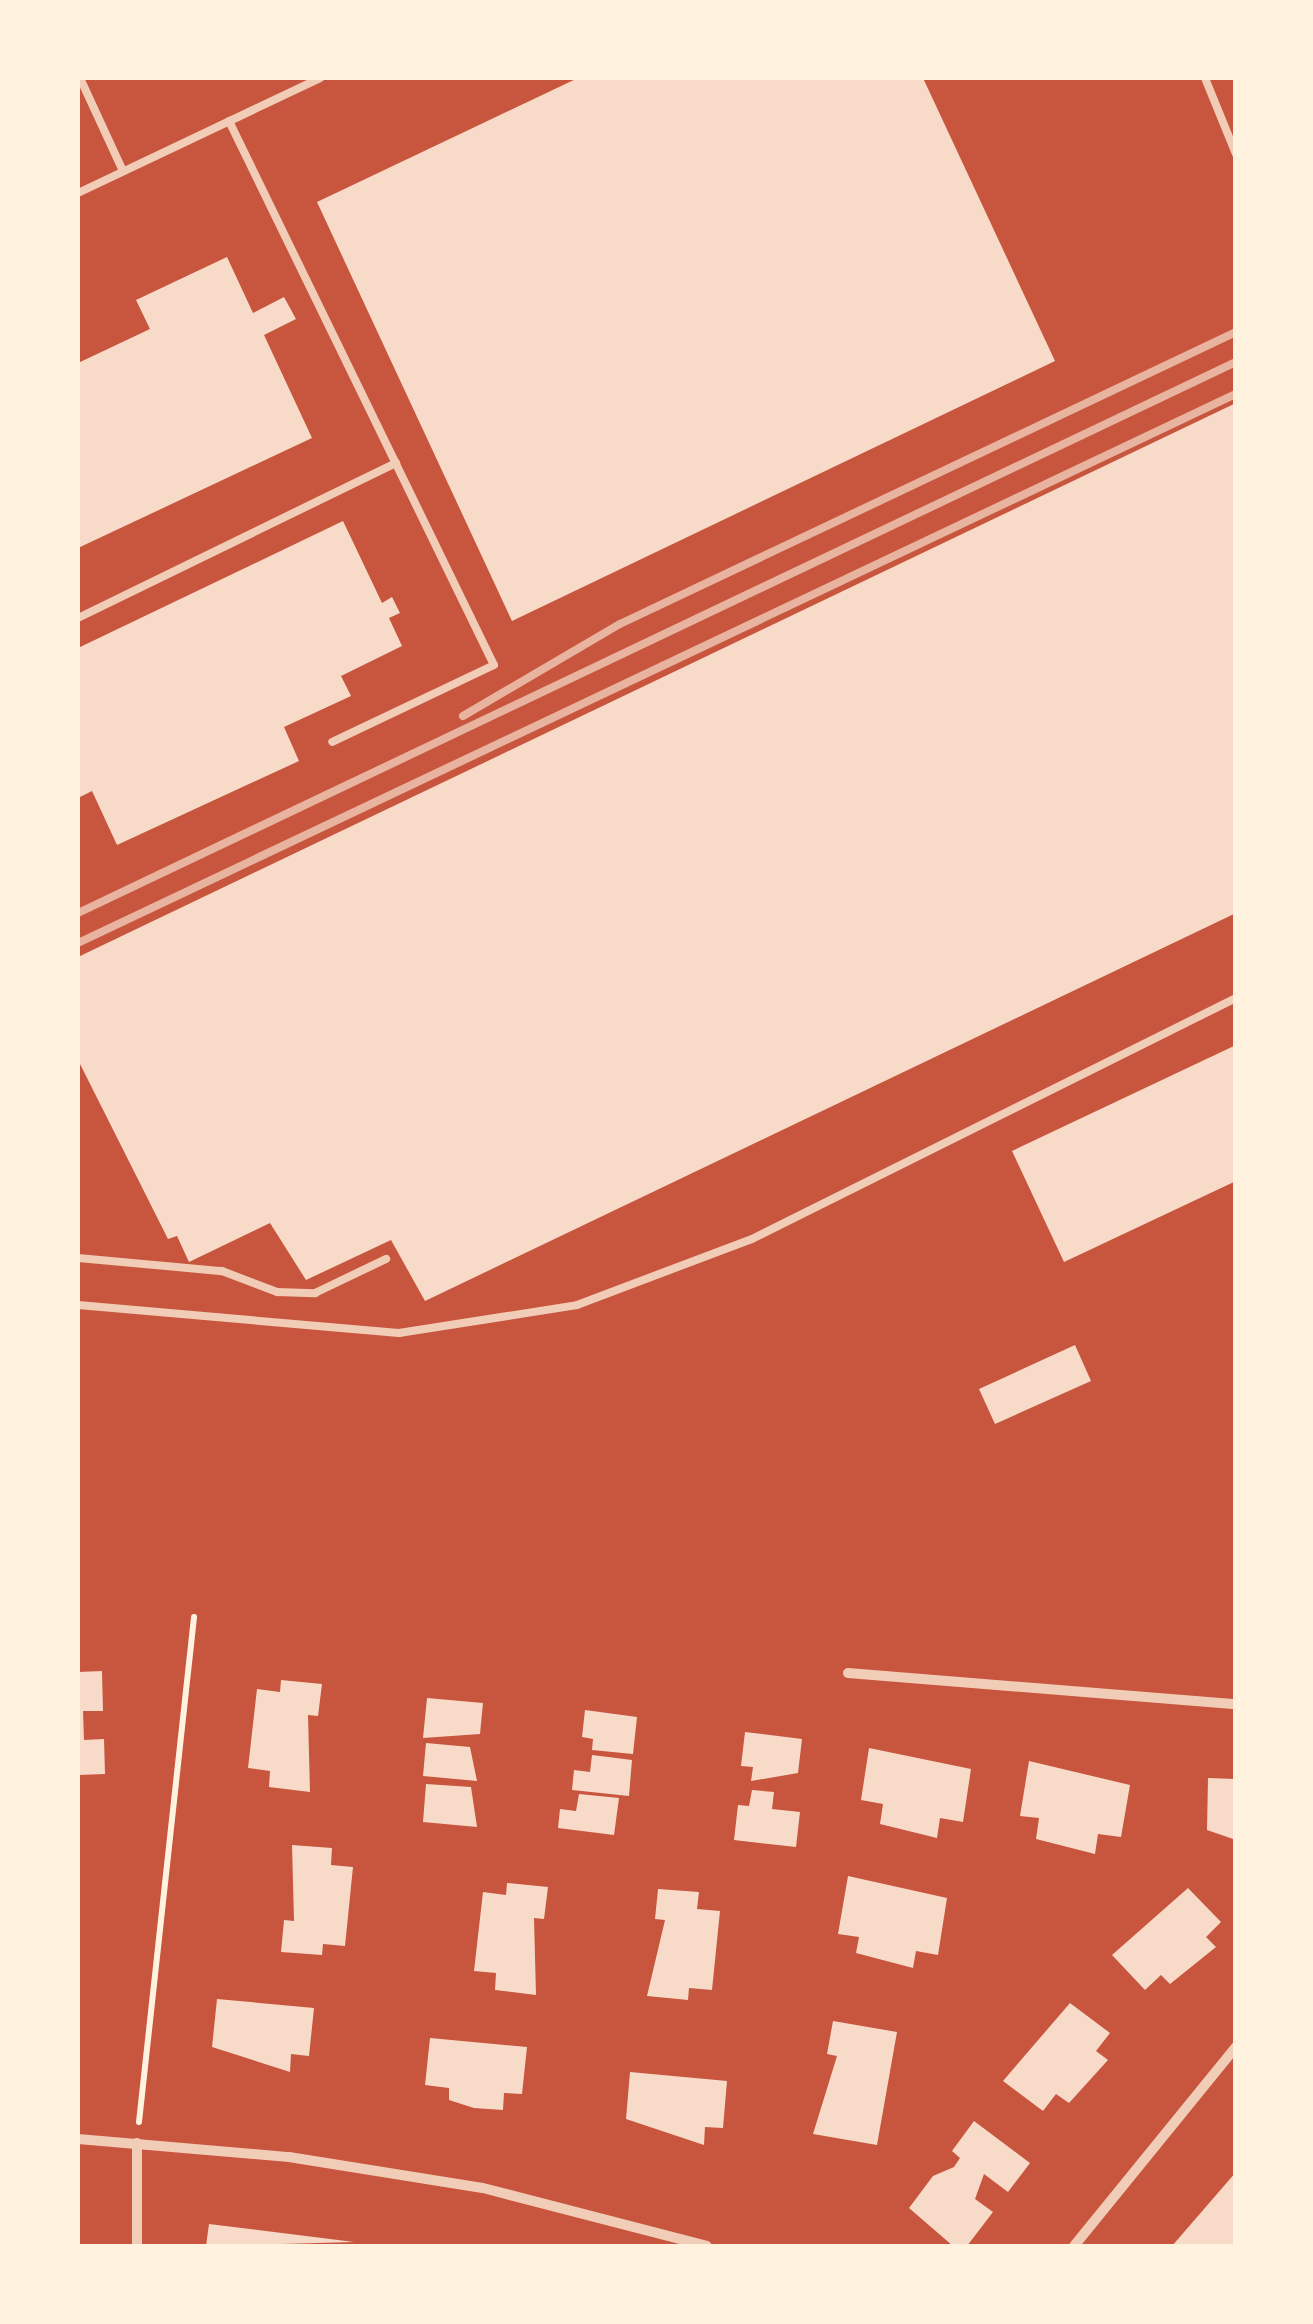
<!DOCTYPE html>
<html>
<head>
<meta charset="utf-8">
<style>
	body { margin:0 }
	#map { position:relative; width:1313px; height:2324px; overflow:hidden; background:#c8553d; font-family:"Sofia Sans Condensed",sans-serif }
	div>[style] { position:absolute }
	.building>* { inset:0; background:#f7dbc8 }
	.path>* { height:6px; margin:-3px; padding:0 3px; transform-origin:3px; border-radius:3px; background:#fff3e0 }
	.service>* { height:8px; margin:-4px; padding:0 4px; transform-origin:4px; border-radius:4px; background:#f1ccb7 }
	.minor>* { height:10px; margin:-5px; padding:0 5px; transform-origin:5px; border-radius:5px; background:#f1ccb7 }
	.rail>* { height:8px; margin:-4px; padding:0 4px; transform-origin:4px; border-radius:4px; background:#e9b49f }
	span { translate:-50% -50%; white-space:nowrap; text-align:center; line-height:1.15; -webkit-text-stroke:9px #fff3e0; paint-order:stroke }
	.frame { position:absolute; inset:0; border:80px solid #fff3e0; pointer-events:none }
</style>
</head>
<body>
<div id="map">
	<div class="building">
		<i style="clip-path:polygon(578px 78px,923px 78px,1055px 361px,512px 621px,317px 202px)"></i>
		<i style="clip-path:polygon(227px 257px,253px 313px,284px 297px,296px 319px,264px 335px,312px 438px,78px 548px,78px 363px,150px 329px,136px 300px)"></i>
		<i style="clip-path:polygon(1236px 403px,1236px 913px,425px 1301px,391px 1240px,306px 1280px,270px 1223px,189px 1262px,177px 1236px,168px 1239px,78px 1060px,78px 957px)"></i>
		<i style="clip-path:polygon(343px 521px,382px 603px,392px 597px,400px 613px,389px 618px,402px 646px,341px 676px,351px 696px,284px 727px,299px 761px,117px 845px,92px 791px,78px 798px,78px 648px)"></i>
		<i style="clip-path:polygon(1236px 1045px,1236px 1181px,1064px 1262px,1012px 1151px)"></i>
		<i style="clip-path:polygon(1075px 1345px,1091px 1381px,995px 1424px,979px 1389px)"></i>
		<i style="clip-path:polygon(102px 1671px,103px 1711px,83px 1711px,84px 1740px,104px 1739px,105px 1774px,78px 1775px,78px 1672px)"></i>
		<i style="clip-path:polygon(281px 1680px,322px 1684px,318px 1716px,308px 1715px,310px 1792px,269px 1787px,270px 1771px,248px 1768px,257px 1689px,280px 1692px)"></i>
		<i style="clip-path:polygon(427px 1698px,483px 1703px,480px 1734px,423px 1738px)"></i>
		<i style="clip-path:polygon(585px 1710px,637px 1717px,633px 1754px,592px 1750px,593px 1739px,582px 1737px)"></i>
		<i style="clip-path:polygon(745px 1732px,802px 1739px,798px 1773px,751px 1781px,753px 1767px,741px 1766px)"></i>
		<i style="clip-path:polygon(426px 1743px,470px 1747px,477px 1781px,423px 1776px)"></i>
		<i style="clip-path:polygon(869px 1748px,971px 1769px,963px 1822px,940px 1818px,937px 1838px,880px 1824px,883px 1804px,861px 1800px)"></i>
		<i style="clip-path:polygon(592px 1755px,632px 1760px,629px 1796px,572px 1790px,574px 1770px,590px 1772px)"></i>
		<i style="clip-path:polygon(1029px 1761px,1130px 1785px,1121px 1837px,1098px 1834px,1095px 1854px,1036px 1839px,1039px 1818px,1020px 1816px)"></i>
		<i style="clip-path:polygon(1208px 1778px,1236px 1779px,1236px 1840px,1207px 1830px)"></i>
		<i style="clip-path:polygon(426px 1784px,471px 1787px,477px 1827px,423px 1822px)"></i>
		<i style="clip-path:polygon(752px 1790px,774px 1792px,772px 1809px,800px 1812px,796px 1847px,734px 1840px,738px 1805px,749px 1806px)"></i>
		<i style="clip-path:polygon(579px 1794px,619px 1798px,614px 1835px,558px 1828px,560px 1809px,576px 1811px)"></i>
		<i style="clip-path:polygon(292px 1845px,332px 1848px,331px 1865px,353px 1867px,345px 1946px,323px 1944px,322px 1955px,281px 1952px,284px 1920px,294px 1921px)"></i>
		<i style="clip-path:polygon(848px 1876px,947px 1898px,938px 1955px,916px 1951px,913px 1968px,856px 1953px,859px 1937px,838px 1934px)"></i>
		<i style="clip-path:polygon(507px 1883px,548px 1887px,544px 1919px,534px 1918px,536px 1995px,495px 1990px,496px 1973px,474px 1971px,483px 1892px,506px 1895px)"></i>
		<i style="clip-path:polygon(1188px 1888px,1221px 1922px,1206px 1937px,1216px 1947px,1170px 1984px,1161px 1975px,1145px 1990px,1112px 1955px)"></i>
		<i style="clip-path:polygon(658px 1889px,699px 1892px,697px 1909px,720px 1911px,712px 1990px,689px 1988px,688px 2000px,647px 1996px,665px 1920px,655px 1919px)"></i>
		<i style="clip-path:polygon(217px 1999px,314px 2008px,309px 2056px,291px 2054px,290px 2072px,212px 2047px)"></i>
		<i style="clip-path:polygon(1070px 2003px,1110px 2033px,1096px 2051px,1108px 2060px,1069px 2103px,1056px 2094px,1043px 2111px,1003px 2081px)"></i>
		<i style="clip-path:polygon(833px 2021px,897px 2032px,877px 2145px,813px 2134px,837px 2056px,827px 2054px)"></i>
		<i style="clip-path:polygon(430px 2038px,527px 2047px,522px 2094px,504px 2093px,503px 2110px,474px 2108px,449px 2100px,449px 2088px,425px 2085px)"></i>
		<i style="clip-path:polygon(630px 2072px,727px 2081px,723px 2128px,705px 2127px,704px 2145px,626px 2119px)"></i>
		<i style="clip-path:polygon(974px 2121px,1030px 2163px,1008px 2192px,984px 2174px,975px 2199px,993px 2212px,967px 2246px,953px 2246px,909px 2208px,933px 2176px,954px 2167px,960px 2158px,952px 2151px)"></i>
		<i style="clip-path:polygon(1236px 2172px,1236px 2246px,1172px 2246px)"></i>
		<i style="clip-path:polygon(209px 2224px,354px 2242px,206px 2246px)"></i>
	</div>
	<div class="path">
		<i style="left:139px;top:2122px;width:508px;rotate:-83.78deg"></i>
	</div>
	<div class="service">
		<i style="left:80px;top:78px;width:102px;rotate:65.2deg"></i>
		<i style="left:1205px;top:78px;width:82px;rotate:67.8deg"></i>
		<i style="left:229px;top:121px;width:605px;rotate:64.03deg"></i>
		<i style="left:494px;top:665px;width:179px;rotate:154.6deg"></i>
		<i style="left:78px;top:193px;width:268px;rotate:-25.4deg"></i>
		<i style="left:78px;top:618px;width:354px;rotate:-26deg"></i>
		<i style="left:78px;top:1258px;width:145px;rotate:5.2deg"></i>
		<i style="left:222px;top:1271px;width:59px;rotate:20.9deg"></i>
		<i style="left:277px;top:1292px;width:38px;rotate:2deg"></i>
		<i style="left:315px;top:1293px;width:79px;rotate:-25.6deg"></i>
		<i style="left:78px;top:1305px;width:322px;rotate:5deg"></i>
		<i style="left:399px;top:1333px;width:180px;rotate:-8.9deg"></i>
		<i style="left:577px;top:1305px;width:187px;rotate:-20.7deg"></i>
		<i style="left:752px;top:1239px;width:541px;rotate:-26.47deg"></i>
	</div>
	<div class="minor">
		<i style="left:848px;top:1673px;width:389px;rotate:4.6deg"></i>
		<i style="left:78px;top:2139px;width:212px;rotate:4.9deg"></i>
		<i style="left:289px;top:2157px;width:196px;rotate:9.1deg"></i>
		<i style="left:483px;top:2188px;width:231px;rotate:14.5deg"></i>
		<i style="left:137px;top:2143px;width:103px;rotate:90deg"></i>
		<i style="left:1074px;top:2246px;width:257px;rotate:-50.9deg"></i>
	</div>
	<div class="rail">
		<i style="left:463px;top:716px;width:182px;rotate:-30.4deg"></i>
		<i style="left:620px;top:624px;width:682px;rotate:-25.36deg"></i>
		<i style="left:78px;top:913px;width:1282px;rotate:-25.45deg"></i>
		<i style="left:78px;top:943px;width:1282px;rotate:-25.37deg"></i>
	</div>
	<div class="frame"></div>
</div>
</body>
</html>
